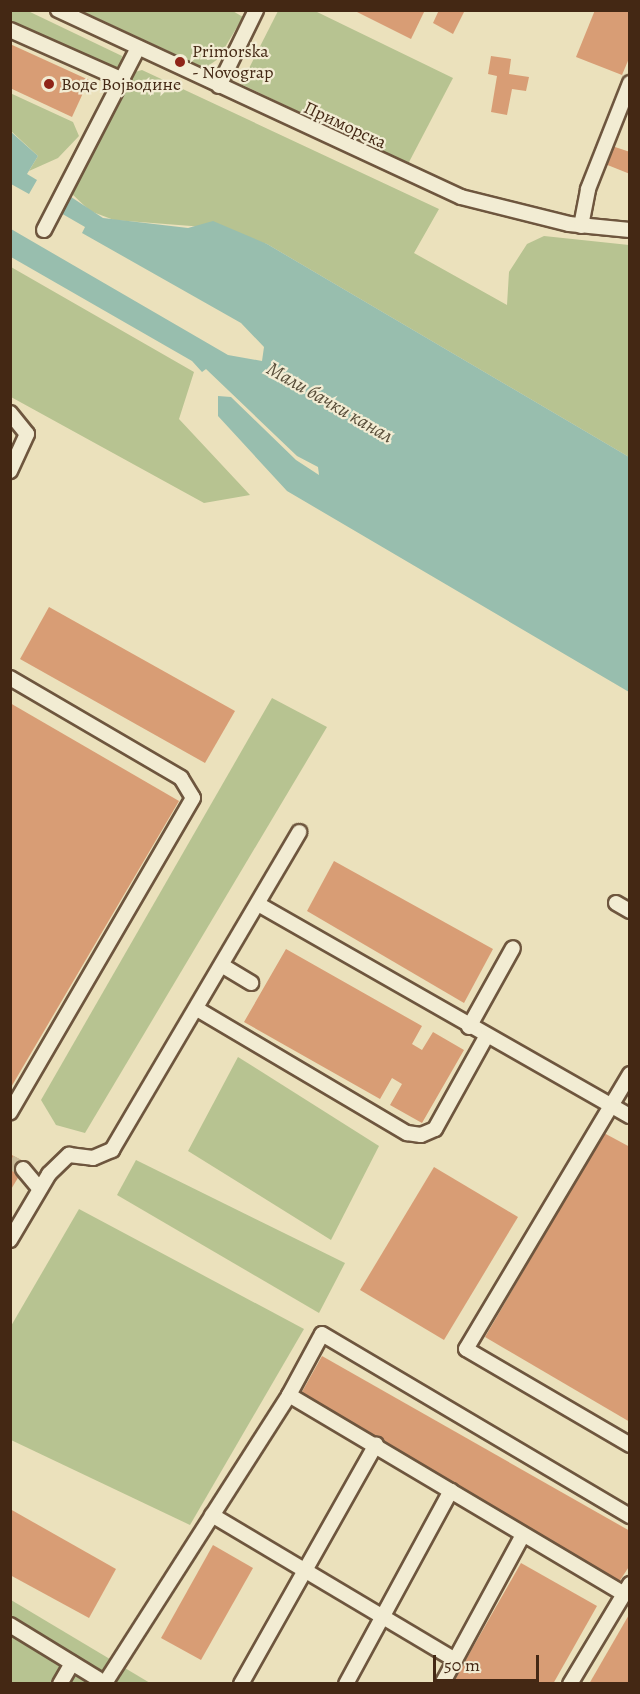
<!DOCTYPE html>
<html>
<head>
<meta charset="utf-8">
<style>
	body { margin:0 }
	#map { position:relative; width:640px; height:1694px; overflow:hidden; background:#ebe1bc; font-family:Alegreya,serif }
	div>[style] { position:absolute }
	.green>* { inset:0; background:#b7c391 }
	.water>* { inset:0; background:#98beae }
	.building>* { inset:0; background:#d89d75 }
	.minor-tunnel>* { height:14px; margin-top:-7px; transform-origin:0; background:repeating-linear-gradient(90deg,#cabc9a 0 14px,transparent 0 21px) }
	.roads { filter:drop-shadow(2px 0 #6e563e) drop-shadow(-2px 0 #6e563e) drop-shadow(0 2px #6e563e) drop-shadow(0 -2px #6e563e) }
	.minor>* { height:14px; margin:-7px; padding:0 7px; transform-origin:7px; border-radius:7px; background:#f2ecd3 }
	.dots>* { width:16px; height:16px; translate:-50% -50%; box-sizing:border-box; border:3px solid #f2ecd3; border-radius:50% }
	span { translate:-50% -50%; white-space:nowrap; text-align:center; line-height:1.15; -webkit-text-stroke:4.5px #f2ecd3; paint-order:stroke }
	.poi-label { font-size:18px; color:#442814 }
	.left { translate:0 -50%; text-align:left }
	.street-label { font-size:18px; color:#442814 }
	.water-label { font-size:20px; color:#594e3a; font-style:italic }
	.frame { position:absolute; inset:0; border:12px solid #442814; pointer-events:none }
	.scale { position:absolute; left:433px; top:1655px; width:106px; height:27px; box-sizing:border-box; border:3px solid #442814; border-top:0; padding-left:8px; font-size:18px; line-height:21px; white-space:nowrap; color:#442814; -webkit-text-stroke:4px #f2ecd3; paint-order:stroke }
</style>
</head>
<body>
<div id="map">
	<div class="green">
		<i style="clip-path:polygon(231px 10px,243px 17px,218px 59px,205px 68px,82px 11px)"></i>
		<i style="clip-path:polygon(11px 11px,28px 11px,122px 56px,119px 70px,11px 23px)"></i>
		<i style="clip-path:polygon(278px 11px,315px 11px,453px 78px,408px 164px,241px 84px)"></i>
		<i style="clip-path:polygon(142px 70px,439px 209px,414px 253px,507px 305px,509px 272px,527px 244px,544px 236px,629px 245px,629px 457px,267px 244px,204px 227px,114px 220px,90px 211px,71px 193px,135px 72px)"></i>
		<i style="clip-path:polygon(10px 93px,73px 122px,79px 136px,58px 158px,29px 171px,38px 156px,11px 131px)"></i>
		<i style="clip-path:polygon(11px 267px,194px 372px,179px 419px,250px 495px,204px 503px,11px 397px)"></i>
		<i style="clip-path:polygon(272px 698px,327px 727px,85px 1133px,56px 1125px,41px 1100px)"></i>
		<i style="clip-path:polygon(238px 1057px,379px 1146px,331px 1240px,188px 1151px)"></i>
		<i style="clip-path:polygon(136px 1160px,345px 1263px,319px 1313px,117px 1195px)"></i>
		<i style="clip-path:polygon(79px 1209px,304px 1329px,190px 1525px,11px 1440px,11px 1326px)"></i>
		<i style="clip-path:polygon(11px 1600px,150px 1683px,11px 1683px)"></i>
	</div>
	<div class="water">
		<i style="clip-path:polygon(10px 131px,38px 156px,27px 174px,37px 180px,29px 194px,11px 184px)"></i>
		<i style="clip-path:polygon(68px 195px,103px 218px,188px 228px,213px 221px,267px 244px,629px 457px,629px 692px,287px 491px,218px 416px,218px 396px,231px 397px,296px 460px,319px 475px,318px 467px,297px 456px,206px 369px,202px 372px,192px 361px,11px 257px,11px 229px,228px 355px,262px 361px,264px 347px,241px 323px,82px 233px,85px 227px,59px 212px)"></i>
	</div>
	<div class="building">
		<i style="clip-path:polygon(353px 10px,425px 10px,411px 39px)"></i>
		<i style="clip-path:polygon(439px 10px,465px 10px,453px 34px,433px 23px)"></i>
		<i style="clip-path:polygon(595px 10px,630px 10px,630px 56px,622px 75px,576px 57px)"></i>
		<i style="clip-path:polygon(10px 44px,89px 80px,72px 117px,10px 88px)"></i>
		<i style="clip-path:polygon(491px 56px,511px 59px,509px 74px,529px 77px,526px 91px,512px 89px,507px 115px,491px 112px,497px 76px,488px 74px)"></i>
		<i style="clip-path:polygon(609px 145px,630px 152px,630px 174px,605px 164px)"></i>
		<i style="clip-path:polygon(49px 607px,235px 711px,205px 763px,20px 659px)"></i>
		<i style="clip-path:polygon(10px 703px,179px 801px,10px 1089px)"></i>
		<i style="clip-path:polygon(334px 861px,493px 949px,464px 1003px,307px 911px)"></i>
		<i style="clip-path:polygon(286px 949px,422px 1026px,412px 1044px,422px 1050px,433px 1032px,464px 1050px,422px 1123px,390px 1105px,402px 1084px,392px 1078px,380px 1099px,244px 1022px)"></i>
		<i style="clip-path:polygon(604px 1133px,630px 1147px,630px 1422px,485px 1337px)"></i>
		<i style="clip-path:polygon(10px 1154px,27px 1163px,10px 1191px)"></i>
		<i style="clip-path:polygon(434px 1167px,518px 1217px,444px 1340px,360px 1290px)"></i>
		<i style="clip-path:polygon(322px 1356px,630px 1531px,630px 1565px,619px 1582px,298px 1399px)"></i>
		<i style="clip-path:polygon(10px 1509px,116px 1569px,89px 1618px,10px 1575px)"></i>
		<i style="clip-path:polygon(213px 1545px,253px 1568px,201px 1660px,161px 1638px)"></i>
		<i style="clip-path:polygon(521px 1563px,597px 1606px,553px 1684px,452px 1684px)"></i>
		<i style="clip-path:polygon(630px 1613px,630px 1684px,589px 1684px)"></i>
	</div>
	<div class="minor-tunnel">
		<i style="left:10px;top:1162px;width:15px;rotate:28deg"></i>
	</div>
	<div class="roads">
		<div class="minor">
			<i style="left:58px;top:10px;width:444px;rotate:24.9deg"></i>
			<i style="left:461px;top:197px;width:111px;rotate:14deg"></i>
			<i style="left:569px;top:224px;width:61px;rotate:5.6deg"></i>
			<i style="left:10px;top:30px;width:124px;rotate:23.9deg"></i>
			<i style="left:219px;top:86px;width:85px;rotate:-64deg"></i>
			<i style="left:581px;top:226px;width:38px;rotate:-79deg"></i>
			<i style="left:588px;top:189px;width:114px;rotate:-68.4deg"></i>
			<i style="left:44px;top:230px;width:205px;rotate:-62.7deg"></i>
			<i style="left:10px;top:413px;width:27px;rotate:51deg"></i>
			<i style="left:27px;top:434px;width:41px;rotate:114.7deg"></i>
			<i style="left:10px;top:678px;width:198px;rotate:30.3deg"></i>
			<i style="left:181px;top:778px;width:23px;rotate:59deg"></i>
			<i style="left:193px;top:798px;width:364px;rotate:120.2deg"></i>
			<i style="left:616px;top:903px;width:16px;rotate:30deg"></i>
			<i style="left:258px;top:904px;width:428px;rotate:29.7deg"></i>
			<i style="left:223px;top:966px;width:33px;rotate:31deg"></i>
			<i style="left:197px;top:1009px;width:244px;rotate:30.6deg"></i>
			<i style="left:407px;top:1133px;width:14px;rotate:8deg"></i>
			<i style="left:421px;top:1135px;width:15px;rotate:-23deg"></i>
			<i style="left:435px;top:1129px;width:105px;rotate:-61deg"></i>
			<i style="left:469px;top:1027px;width:90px;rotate:-60.9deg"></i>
			<i style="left:630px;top:1074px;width:320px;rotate:120.8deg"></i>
			<i style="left:466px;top:1349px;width:190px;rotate:30.3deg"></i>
			<i style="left:23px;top:1169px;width:26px;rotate:50deg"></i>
			<i style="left:10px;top:1240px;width:77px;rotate:-59.4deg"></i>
			<i style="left:49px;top:1174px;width:28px;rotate:-44deg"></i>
			<i style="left:69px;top:1155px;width:24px;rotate:7deg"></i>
			<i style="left:93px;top:1158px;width:21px;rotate:-23deg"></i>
			<i style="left:112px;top:1150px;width:369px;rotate:-59.5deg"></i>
			<i style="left:289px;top:1395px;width:69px;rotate:-61.6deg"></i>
			<i style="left:322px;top:1334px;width:358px;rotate:30.6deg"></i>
			<i style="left:212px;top:1515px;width:283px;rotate:30.8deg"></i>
			<i style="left:10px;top:1625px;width:103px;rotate:31.5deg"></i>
			<i style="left:105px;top:1683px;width:342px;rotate:-57.4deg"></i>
			<i style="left:289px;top:1395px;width:390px;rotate:30.7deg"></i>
			<i style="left:60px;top:1684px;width:24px;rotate:-60deg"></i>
			<i style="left:241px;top:1684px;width:275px;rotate:-60.6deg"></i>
			<i style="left:346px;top:1684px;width:220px;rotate:-61.5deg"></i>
			<i style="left:442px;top:1684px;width:170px;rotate:-61.5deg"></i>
			<i style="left:570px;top:1684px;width:117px;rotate:-59deg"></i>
		</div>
	</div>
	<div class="dots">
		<i style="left:180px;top:62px;background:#8f2418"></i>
		<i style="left:49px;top:84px;background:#8f2418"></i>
	</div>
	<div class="poi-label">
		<span class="left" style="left:192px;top:62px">Primorska<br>- Novograp</span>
		<span class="left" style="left:61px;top:84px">Воде Војводине</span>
	</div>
	<div class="street-label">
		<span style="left:345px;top:125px;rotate:25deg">Приморска</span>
	</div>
	<div class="water-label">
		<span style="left:330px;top:402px;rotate:30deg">Мали бачки канал</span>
	</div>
	<div class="frame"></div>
	<div class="scale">50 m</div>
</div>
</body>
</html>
